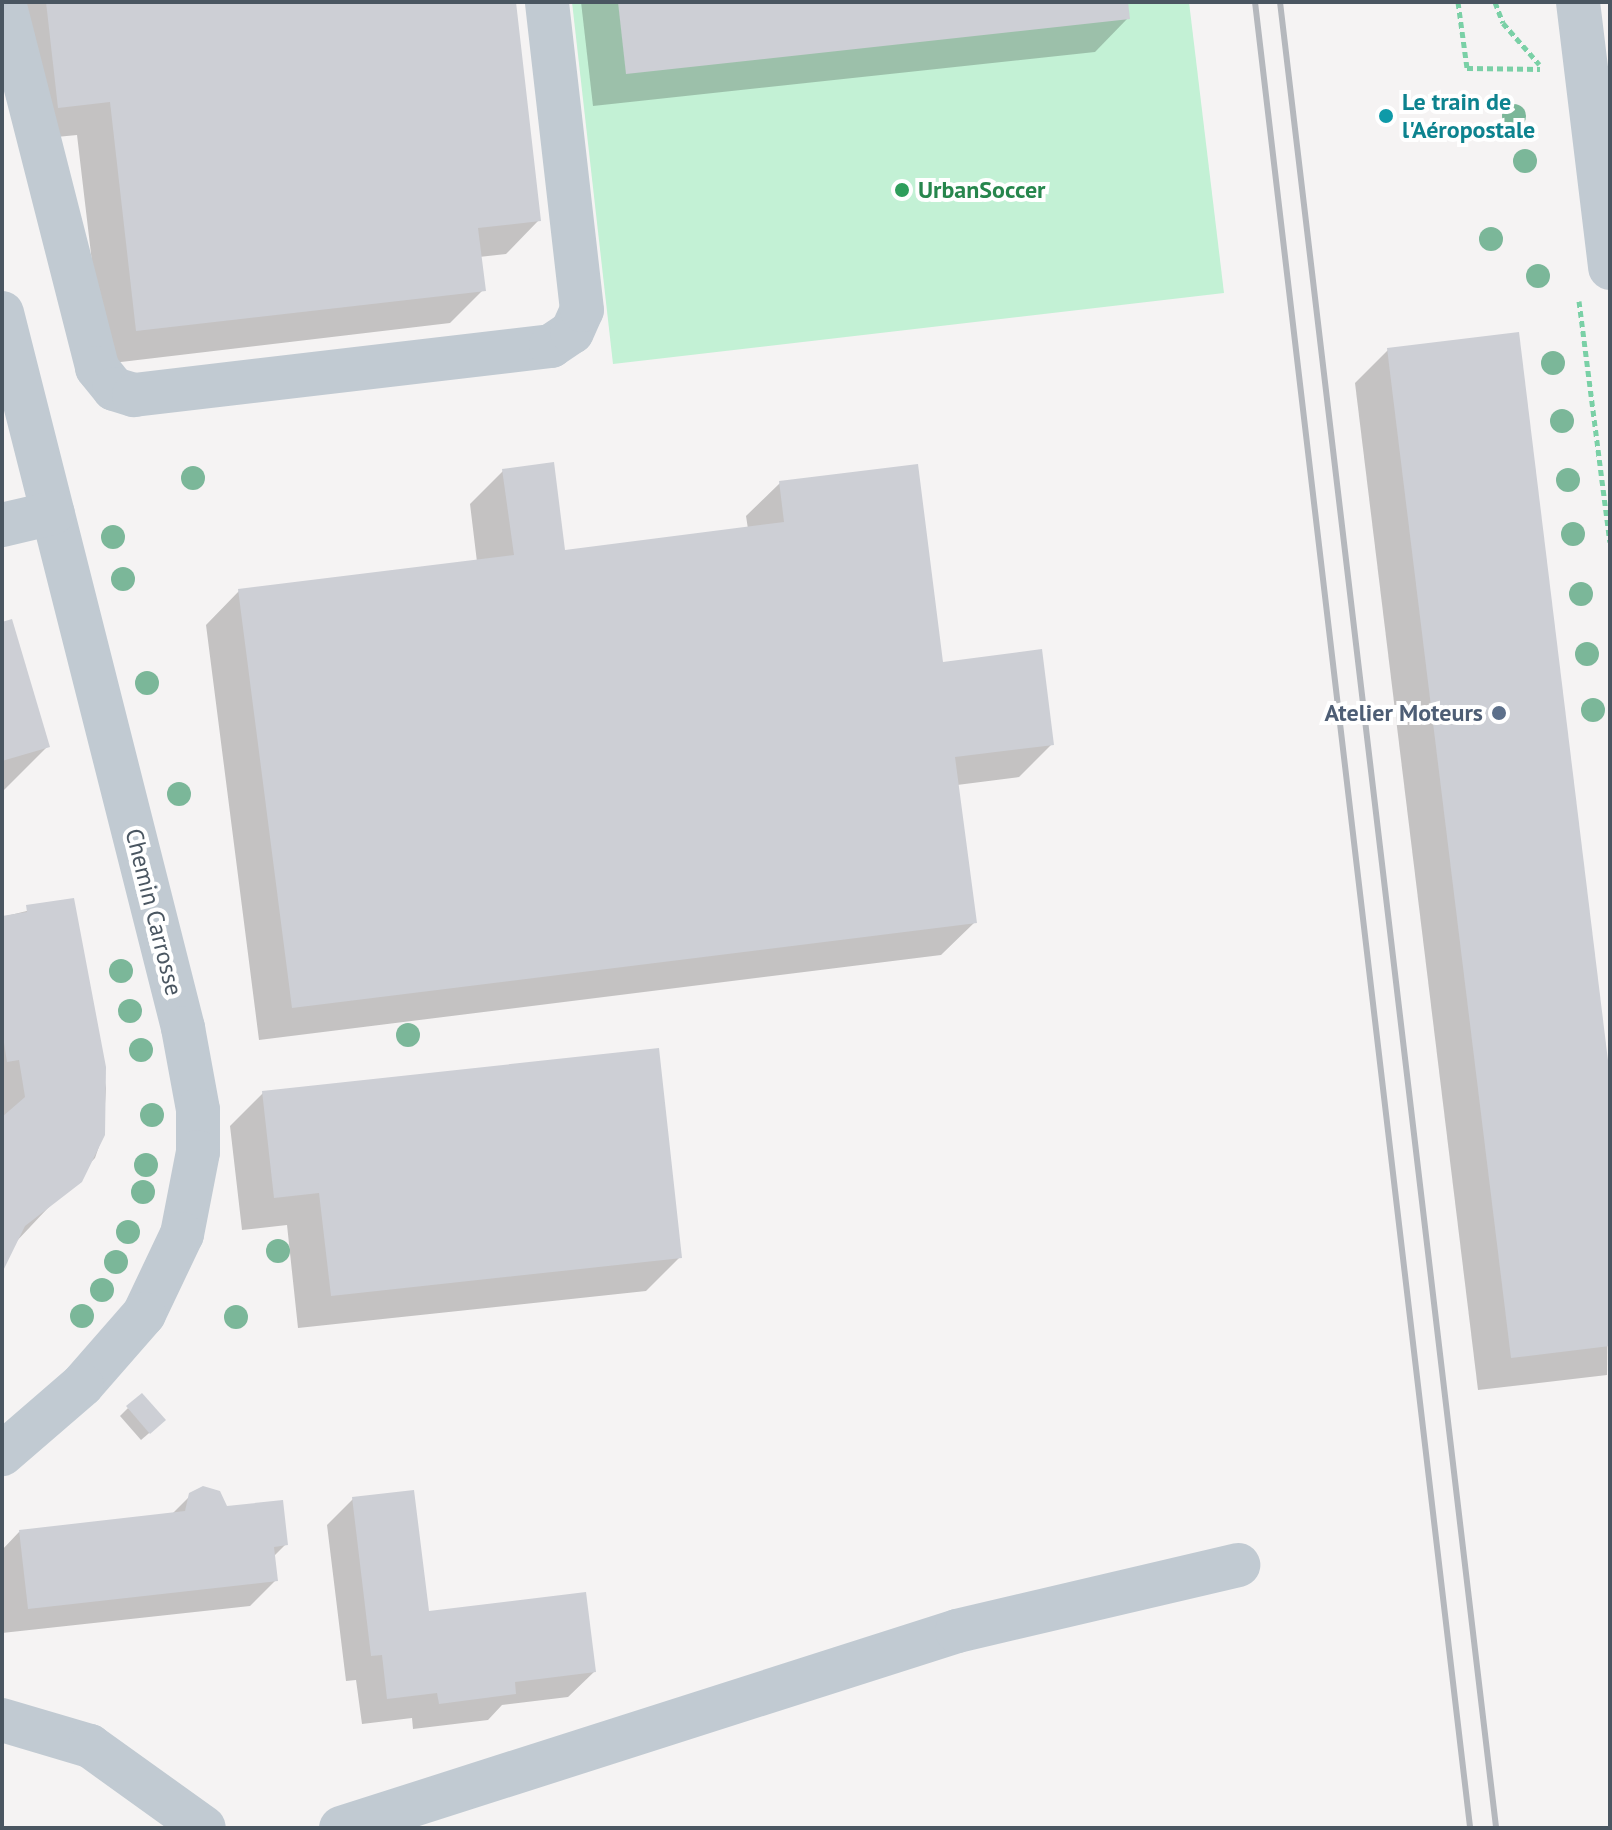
<!DOCTYPE html>
<html>
<head>
<meta charset="utf-8">
<style>
	body { margin:0 }
	#map { position:relative; width:1612px; height:1830px; overflow:hidden; background:#f5f3f3; font-family:"PT Sans",sans-serif }
	div>[style] { position:absolute }
	.green>* { inset:0; background:#c3f1d5 }
	.shadow>* { inset:0; background:#0003 }
	.building>* { inset:0; background:#cdcfd5 }
	.path>* { height:5px; margin-top:-2.5px; transform-origin:0; background:repeating-linear-gradient(90deg,#7ad0a6 0 6px,transparent 0 10px) }
	.minor>* { height:44px; margin:-22px; padding:0 22px; transform-origin:22px; border-radius:22px; background:#c1cad2 }
	.rail>* { height:6px; margin:-3px; padding:0 3px; transform-origin:3px; border-radius:3px; background:#b5b8bd }
	.trees>* { width:24px; height:24px; margin:-12px; border-radius:50%; background:#7bb799 }
	.dots>* { width:22px; height:22px; translate:-50% -50%; box-sizing:border-box; border:4px solid #fff; border-radius:50% }
	span { translate:-50% -50%; white-space:nowrap; text-align:center; line-height:1.15; -webkit-text-stroke:8px #fff; paint-order:stroke }
	.culture-label { font-size:24px; color:#0d838f; font-weight:700 }
	.left { translate:0 -50%; text-align:left }
	.leisure-label { font-size:24px; color:#27864d; font-weight:700 }
	.service-label { font-size:24px; color:#4e5e75; font-weight:700 }
	.right { translate:-100% -50%; text-align:right }
	.street-label { font-size:24px; color:#4a5661 }
	.frame { position:absolute; inset:0; border:4px solid #4a5661; pointer-events:none }
</style>
</head>
<body>
<div id="map">
	<div class="green">
		<i style="clip-path:polygon(572px 2px,1189px 2px,1224px 293px,613px 364px)"></i>
	</div>
	<div class="shadow">
		<i style="clip-path:polygon(9px 2px,514px 2px,539px 220px,506px 254px,479px 257px,483px 290px,450px 323px,104px 364px,77px 135px,26px 140px)"></i>
		<i style="clip-path:polygon(581px 2px,1126px 2px,1128px 18px,1095px 52px,593px 106px)"></i>
		<i style="clip-path:polygon(1388px 350px,1610px 1094px,1607px 1375px,1478px 1390px,1355px 383px)"></i>
		<i style="clip-path:polygon(503px 471px,563px 552px,748px 529px,746px 516px,780px 483px,942px 664px,1052px 744px,1019px 777px,957px 785px,975px 922px,941px 955px,259px 1040px,206px 625px,239px 591px,477px 562px,470px 504px)"></i>
		<i style="clip-path:polygon(2px 624px,48px 746px,2px 792px)"></i>
		<i style="clip-path:polygon(72px 900px,106px 1088px,103px 1135px,95px 1158px,14px 1244px,2px 1269px,2px 917px)"></i>
		<i style="clip-path:polygon(263px 1093px,680px 1257px,646px 1291px,298px 1328px,287px 1225px,242px 1230px,230px 1126px)"></i>
		<i style="clip-path:polygon(128px 1408px,155px 1428px,141px 1440px,120px 1416px)"></i>
		<i style="clip-path:polygon(191px 1495px,286px 1544px,273px 1557px,276px 1580px,250px 1606px,2px 1633px,2px 1550px,19px 1532px,171px 1515px)"></i>
		<i style="clip-path:polygon(353px 1499px,428px 1613px,594px 1672px,568px 1697px,502px 1705px,488px 1720px,413px 1729px,412px 1718px,362px 1724px,356px 1680px,346px 1681px,327px 1525px)"></i>
	</div>
	<div class="building">
		<i style="clip-path:polygon(46px 2px,516px 2px,541px 221px,478px 228px,486px 291px,136px 331px,110px 102px,58px 108px)"></i>
		<i style="clip-path:polygon(618px 2px,1128px 2px,1130px 19px,626px 74px)"></i>
		<i style="clip-path:polygon(1519px 332px,1610px 1077px,1610px 1346px,1511px 1358px,1387px 348px)"></i>
		<i style="clip-path:polygon(554px 462px,565px 550px,784px 522px,779px 481px,918px 464px,943px 662px,1042px 649px,1054px 745px,955px 757px,977px 923px,292px 1008px,238px 589px,514px 555px,502px 469px)"></i>
		<i style="clip-path:polygon(12px 619px,50px 747px,2px 761px,2px 622px)"></i>
		<i style="clip-path:polygon(74px 898px,106px 1067px,105px 1135px,82px 1182px,25px 1226px,2px 1273px,2px 1117px,25px 1097px,19px 1060px,7px 1062px,2px 1030px,2px 916px,27px 912px,26px 905px)"></i>
		<i style="clip-path:polygon(659px 1048px,682px 1258px,331px 1296px,319px 1193px,274px 1198px,262px 1091px)"></i>
		<i style="clip-path:polygon(142px 1393px,166px 1420px,150px 1434px,126px 1406px)"></i>
		<i style="clip-path:polygon(203px 1486px,220px 1491px,227px 1506px,283px 1500px,288px 1545px,274px 1547px,278px 1581px,28px 1609px,19px 1530px,185px 1511px,189px 1493px)"></i>
		<i style="clip-path:polygon(414px 1490px,429px 1611px,586px 1592px,596px 1672px,515px 1682px,516px 1694px,439px 1704px,437px 1693px,387px 1699px,382px 1655px,371px 1656px,352px 1497px)"></i>
	</div>
	<div class="path">
		<i style="left:1458px;top:2px;width:67px;rotate:82.2deg"></i>
		<i style="left:1467px;top:68px;width:73px;rotate:0.8deg"></i>
		<i style="left:1495px;top:2px;width:22px;rotate:69deg"></i>
		<i style="left:1503px;top:23px;width:55px;rotate:48.7deg"></i>
		<i style="left:1579px;top:301px;width:243px;rotate:82.7deg"></i>
	</div>
	<div class="minor">
		<i style="left:4px;top:2px;width:378px;rotate:75.7deg"></i>
		<i style="left:97px;top:368px;width:27px;rotate:51deg"></i>
		<i style="left:114px;top:389px;width:21px;rotate:17deg"></i>
		<i style="left:134px;top:395px;width:420px;rotate:-6.7deg"></i>
		<i style="left:551px;top:346px;width:25px;rotate:-34deg"></i>
		<i style="left:572px;top:332px;width:24px;rotate:-66deg"></i>
		<i style="left:582px;top:310px;width:310px;rotate:-96.5deg"></i>
		<i style="left:1578px;top:2px;width:268px;rotate:83.1deg"></i>
		<i style="left:2px;top:313px;width:738px;rotate:75.79deg"></i>
		<i style="left:183px;top:1028px;width:83px;rotate:79.6deg"></i>
		<i style="left:198px;top:1110px;width:42px;rotate:90deg"></i>
		<i style="left:198px;top:1152px;width:84px;rotate:101deg"></i>
		<i style="left:182px;top:1234px;width:89px;rotate:115.4deg"></i>
		<i style="left:144px;top:1314px;width:94px;rotate:131.1deg"></i>
		<i style="left:82px;top:1385px;width:106px;rotate:139.2deg"></i>
		<i style="left:2px;top:525px;width:52px;rotate:-13.2deg"></i>
		<i style="left:2px;top:1720px;width:92px;rotate:16.5deg"></i>
		<i style="left:90px;top:1746px;width:140px;rotate:35.7deg"></i>
		<i style="left:341px;top:1828px;width:647px;rotate:-17.73deg"></i>
		<i style="left:957px;top:1631px;width:289px;rotate:-13.2deg"></i>
	</div>
	<div class="rail">
		<i style="left:1255px;top:2px;width:1839px;rotate:83.28deg"></i>
		<i style="left:1280px;top:2px;width:1839px;rotate:83.25deg"></i>
	</div>
	<div class="trees">
		<i style="left:1514px;top:116px"></i>
		<i style="left:1525px;top:161px"></i>
		<i style="left:1491px;top:239px"></i>
		<i style="left:1538px;top:276px"></i>
		<i style="left:1553px;top:363px"></i>
		<i style="left:1562px;top:421px"></i>
		<i style="left:193px;top:478px"></i>
		<i style="left:1568px;top:480px"></i>
		<i style="left:1573px;top:534px"></i>
		<i style="left:113px;top:537px"></i>
		<i style="left:123px;top:579px"></i>
		<i style="left:1581px;top:594px"></i>
		<i style="left:1587px;top:654px"></i>
		<i style="left:147px;top:683px"></i>
		<i style="left:1593px;top:710px"></i>
		<i style="left:179px;top:794px"></i>
		<i style="left:121px;top:971px"></i>
		<i style="left:130px;top:1011px"></i>
		<i style="left:408px;top:1035px"></i>
		<i style="left:141px;top:1050px"></i>
		<i style="left:152px;top:1115px"></i>
		<i style="left:146px;top:1165px"></i>
		<i style="left:143px;top:1192px"></i>
		<i style="left:128px;top:1232px"></i>
		<i style="left:278px;top:1251px"></i>
		<i style="left:116px;top:1262px"></i>
		<i style="left:102px;top:1290px"></i>
		<i style="left:82px;top:1316px"></i>
		<i style="left:236px;top:1317px"></i>
	</div>
	<div class="dots">
		<i style="left:1386px;top:116px;background:#0f9aa8"></i>
		<i style="left:902px;top:190px;background:#2e9e5b"></i>
		<i style="left:1499px;top:713px;background:#5c6f8a"></i>
	</div>
	<div class="culture-label">
		<span class="left" style="left:1402px;top:116px">Le train de<br>l'Aéropostale</span>
	</div>
	<div class="leisure-label">
		<span class="left" style="left:918px;top:190px">UrbanSoccer</span>
	</div>
	<div class="service-label">
		<span class="right" style="left:1483px;top:713px">Atelier Moteurs</span>
	</div>
	<div class="street-label">
		<span style="left:154px;top:912px;rotate:76deg">Chemin Carrosse</span>
	</div>
	<div class="frame"></div>
</div>
</body>
</html>
